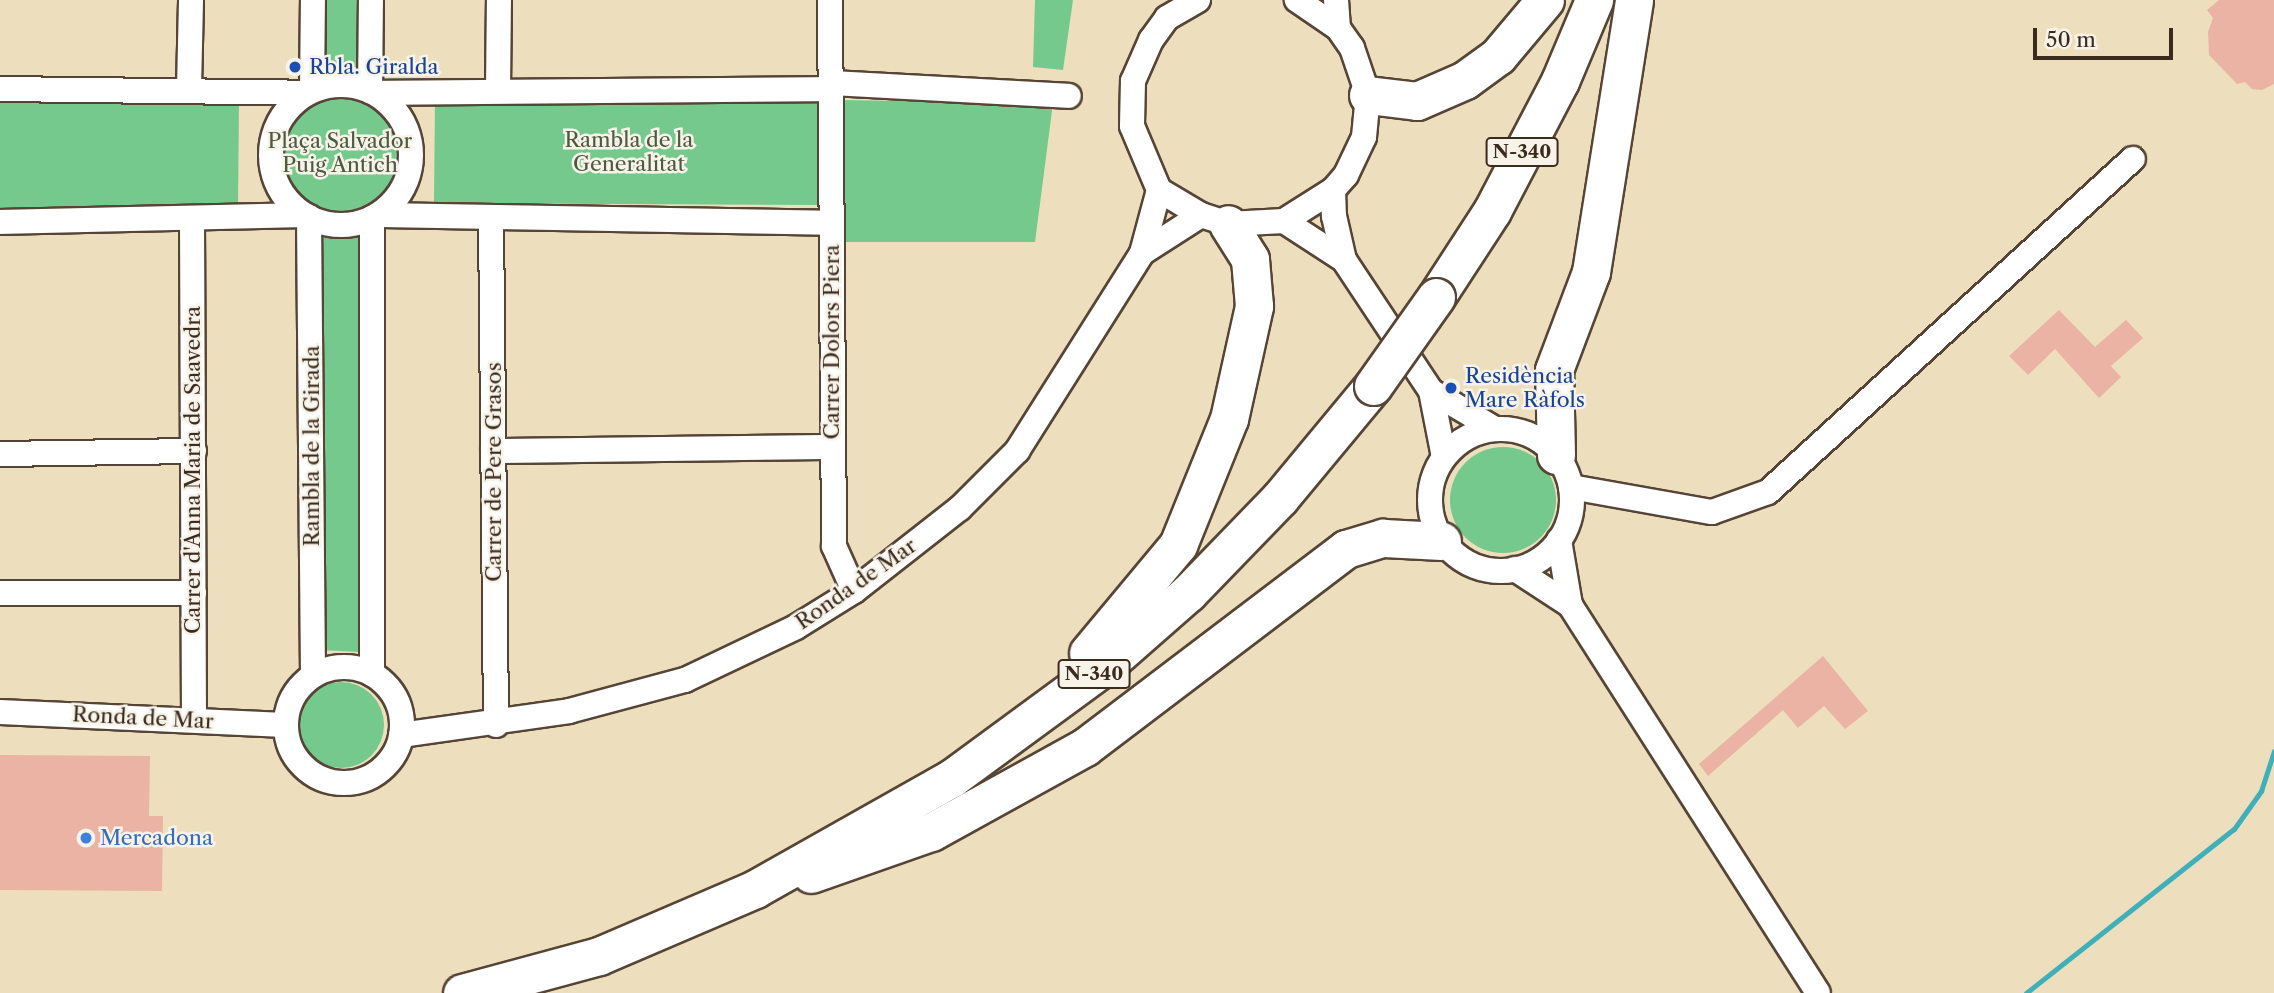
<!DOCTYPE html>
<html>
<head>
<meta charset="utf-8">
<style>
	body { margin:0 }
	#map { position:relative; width:2274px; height:993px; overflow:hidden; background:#eddfbd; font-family:"Libre Caslon Text",serif }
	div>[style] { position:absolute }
	.green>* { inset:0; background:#75c98c }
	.round { border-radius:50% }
	.stream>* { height:5px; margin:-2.5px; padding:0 2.5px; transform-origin:2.5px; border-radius:2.5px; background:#3fafba }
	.building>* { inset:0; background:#eab3a4 }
	.roads { filter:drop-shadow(2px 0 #564536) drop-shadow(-2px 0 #564536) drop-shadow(0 2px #564536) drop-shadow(0 -2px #564536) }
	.minor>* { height:24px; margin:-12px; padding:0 12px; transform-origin:12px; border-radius:12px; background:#fff }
	.minor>.ring { margin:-12px; padding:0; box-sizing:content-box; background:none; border:24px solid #fff; border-radius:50% }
	.highway>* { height:37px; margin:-18.5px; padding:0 18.5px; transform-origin:18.5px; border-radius:18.5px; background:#fff }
	.bridges { filter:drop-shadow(2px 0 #564536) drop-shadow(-2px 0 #564536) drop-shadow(0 2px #564536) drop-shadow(0 -2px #564536) }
	.highway-bridge>* { height:37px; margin:-18.5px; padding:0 18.5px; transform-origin:18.5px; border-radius:18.5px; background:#fff }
	.dots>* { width:19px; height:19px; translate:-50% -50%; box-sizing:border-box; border:4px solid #f7f3e8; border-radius:50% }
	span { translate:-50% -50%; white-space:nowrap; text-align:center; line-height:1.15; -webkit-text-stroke:5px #f7f3e8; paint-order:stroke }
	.shield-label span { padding:2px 5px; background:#f7f3e8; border:2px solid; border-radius:5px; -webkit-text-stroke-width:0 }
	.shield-label { font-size:19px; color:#3b2a1e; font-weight:700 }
	.transit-label { font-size:21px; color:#164399 }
	.left { translate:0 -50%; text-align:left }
	.park-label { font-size:21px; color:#4c5a3f }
	.street-label { font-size:21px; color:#3b2a1e }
	.shop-label { font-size:21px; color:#366cbe }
	.scale { position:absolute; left:2033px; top:28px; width:140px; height:32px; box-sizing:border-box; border:4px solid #3b2a1e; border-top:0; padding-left:9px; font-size:21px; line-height:24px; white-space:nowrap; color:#3b2a1e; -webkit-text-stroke:5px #f7f3e8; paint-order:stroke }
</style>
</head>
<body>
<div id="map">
	<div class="green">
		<i style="clip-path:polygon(318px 0,364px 0,363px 67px,317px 67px)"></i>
		<i style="clip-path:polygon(1035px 0,1073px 0,1063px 70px,1033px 67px)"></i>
		<i class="round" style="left:283px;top:97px;width:114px;height:114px"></i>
		<i style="clip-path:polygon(0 100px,239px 103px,238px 209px,0 208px)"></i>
		<i style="clip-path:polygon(435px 100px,822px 102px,823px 205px,434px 203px)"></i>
		<i style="clip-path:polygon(836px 100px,1053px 103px,1035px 242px,839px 242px)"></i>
		<i style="clip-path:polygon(362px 237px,360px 652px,318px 650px,317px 238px)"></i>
		<i class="round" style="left:1450px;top:447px;width:106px;height:106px"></i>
		<i class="round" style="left:298px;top:682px;width:86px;height:86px"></i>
	</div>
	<div class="stream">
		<i style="left:2026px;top:993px;width:265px;rotate:-38.3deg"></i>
		<i style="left:2234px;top:829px;width:47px;rotate:-54.6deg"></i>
		<i style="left:2261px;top:791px;width:42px;rotate:-72deg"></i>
	</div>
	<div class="building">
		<i style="clip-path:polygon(2219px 0,2274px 0,2274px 84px,2262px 90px,2252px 89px,2245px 82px,2237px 84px,2209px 55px,2208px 32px,2213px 18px,2207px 10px)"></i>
		<i style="clip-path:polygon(2059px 310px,2095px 347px,2126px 320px,2143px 338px,2111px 366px,2121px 377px,2099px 398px,2055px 349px,2028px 375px,2009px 356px)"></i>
		<i style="clip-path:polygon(1823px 656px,1868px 711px,1845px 729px,1824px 706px,1798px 728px,1783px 710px,1708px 776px,1699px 764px)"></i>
		<i style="clip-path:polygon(0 755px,150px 756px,149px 816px,163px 816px,162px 891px,0 890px)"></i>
	</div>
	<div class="roads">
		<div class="minor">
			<i style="left:830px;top:0;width:546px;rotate:89.58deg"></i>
			<i style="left:834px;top:546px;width:49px;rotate:66deg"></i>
			<i style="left:1198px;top:0;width:36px;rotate:150deg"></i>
			<i style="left:1167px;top:18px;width:27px;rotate:126deg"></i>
			<i style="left:1151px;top:40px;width:45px;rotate:113.7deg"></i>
			<i style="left:1133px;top:81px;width:45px;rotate:91.3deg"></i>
			<i style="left:1132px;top:126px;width:69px;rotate:67.1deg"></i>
			<i style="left:1159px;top:190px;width:49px;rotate:30.8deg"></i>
			<i style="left:1201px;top:215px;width:28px;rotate:18deg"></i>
			<i style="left:1228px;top:224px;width:56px;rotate:-3.1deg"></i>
			<i style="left:1284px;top:221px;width:58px;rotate:-32.3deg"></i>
			<i style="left:1333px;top:190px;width:20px;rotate:-49deg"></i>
			<i style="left:1346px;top:175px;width:42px;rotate:-64.7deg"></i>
			<i style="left:1364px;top:137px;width:42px;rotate:-84.6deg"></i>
			<i style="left:1368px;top:95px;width:50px;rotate:-108.8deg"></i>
			<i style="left:1352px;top:48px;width:24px;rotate:-125deg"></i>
			<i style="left:1338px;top:28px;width:50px;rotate:-145.7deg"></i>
			<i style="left:1336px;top:0;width:28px;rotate:86deg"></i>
			<i style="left:830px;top:83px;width:239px;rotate:3.1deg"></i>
			<i class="ring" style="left:271px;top:85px;width:116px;height:116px"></i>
			<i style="left:0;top:89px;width:308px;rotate:0.7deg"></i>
			<i style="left:189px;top:89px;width:89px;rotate:-88.7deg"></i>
			<i style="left:498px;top:90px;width:90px;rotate:-89.4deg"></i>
			<i style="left:312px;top:91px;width:91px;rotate:-89.4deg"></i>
			<i style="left:370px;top:91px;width:91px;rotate:-89.4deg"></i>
			<i style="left:375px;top:93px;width:455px;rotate:-0.5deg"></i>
			<i style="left:1333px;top:190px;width:26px;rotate:88deg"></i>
			<i style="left:1334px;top:216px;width:45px;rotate:77.2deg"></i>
			<i style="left:1344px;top:260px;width:157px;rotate:56.4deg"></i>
			<i style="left:1431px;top:391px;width:67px;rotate:78.9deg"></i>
			<i style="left:378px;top:215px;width:453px;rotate:1deg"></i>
			<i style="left:309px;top:217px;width:458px;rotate:89.5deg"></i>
			<i style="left:372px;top:218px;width:456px;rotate:90deg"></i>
			<i style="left:491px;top:219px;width:506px;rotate:89.43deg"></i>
			<i style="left:192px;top:220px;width:500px;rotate:89.77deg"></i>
			<i style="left:1284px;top:221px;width:72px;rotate:33deg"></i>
			<i style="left:0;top:222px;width:305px;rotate:-1.3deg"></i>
			<i style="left:1142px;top:253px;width:70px;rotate:-32.8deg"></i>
			<i style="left:1431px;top:391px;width:74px;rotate:30.7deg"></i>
			<i class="ring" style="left:1430px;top:429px;width:118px;height:118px"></i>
			<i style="left:493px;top:451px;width:340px;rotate:-0.7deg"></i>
			<i style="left:0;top:454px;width:194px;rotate:-0.9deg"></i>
			<i style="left:1571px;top:487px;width:143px;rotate:10.1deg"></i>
			<i style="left:1712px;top:512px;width:59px;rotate:-19.7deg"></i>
			<i style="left:1768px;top:492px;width:494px;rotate:-42.4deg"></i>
			<i style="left:1559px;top:540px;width:66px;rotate:80.4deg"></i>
			<i style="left:1570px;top:605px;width:460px;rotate:57.4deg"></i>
			<i style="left:1515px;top:569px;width:66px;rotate:33.2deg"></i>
			<i style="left:0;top:593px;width:194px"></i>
			<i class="ring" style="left:286px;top:667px;width:92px;height:92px"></i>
			<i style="left:0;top:712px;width:285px;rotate:2.6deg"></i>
			<i style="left:401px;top:735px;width:170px;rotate:-8.1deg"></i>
			<i style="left:569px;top:711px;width:120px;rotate:-15deg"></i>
			<i style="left:685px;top:680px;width:123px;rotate:-25.5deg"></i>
			<i style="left:796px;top:627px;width:68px;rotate:-31.8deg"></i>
			<i style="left:854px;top:591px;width:135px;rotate:-38.1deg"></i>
			<i style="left:960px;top:508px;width:81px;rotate:-45deg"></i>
			<i style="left:1017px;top:451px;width:234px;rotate:-57.7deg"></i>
			<i style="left:1142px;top:253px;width:65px;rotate:-74.9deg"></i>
		</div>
		<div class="highway">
			<i style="left:1368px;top:95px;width:49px;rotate:7deg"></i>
			<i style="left:1417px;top:101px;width:52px;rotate:-23.6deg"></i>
			<i style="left:1465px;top:80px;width:41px;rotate:-36deg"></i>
			<i style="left:1498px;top:56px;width:73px;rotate:-50deg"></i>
			<i style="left:1436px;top:297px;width:103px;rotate:-56.9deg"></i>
			<i style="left:1492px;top:211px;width:147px;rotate:-62.4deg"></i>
			<i style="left:1560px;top:81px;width:88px;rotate:-67.2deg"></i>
			<i style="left:1556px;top:455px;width:85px;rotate:-91.3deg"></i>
			<i style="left:1554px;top:370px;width:105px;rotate:-69.3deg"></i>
			<i style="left:1591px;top:272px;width:275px;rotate:-81deg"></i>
			<i style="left:1088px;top:653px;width:141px;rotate:-50.2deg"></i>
			<i style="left:1178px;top:545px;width:136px;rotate:-68deg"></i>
			<i style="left:1229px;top:419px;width:116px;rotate:-77.5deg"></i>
			<i style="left:1254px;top:306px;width:47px;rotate:-94.9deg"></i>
			<i style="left:1250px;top:259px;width:41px;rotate:-122.2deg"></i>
			<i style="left:811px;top:874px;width:127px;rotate:-19.3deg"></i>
			<i style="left:931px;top:832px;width:176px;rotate:-28.9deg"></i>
			<i style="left:1085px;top:747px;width:328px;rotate:-37.2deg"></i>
			<i style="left:1346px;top:549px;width:39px;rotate:-17deg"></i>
			<i style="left:1383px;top:538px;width:59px;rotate:2.9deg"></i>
			<i style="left:462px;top:993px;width:142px;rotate:-15.1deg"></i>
			<i style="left:599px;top:956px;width:170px;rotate:-23.2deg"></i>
			<i style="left:755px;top:889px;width:226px;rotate:-29.4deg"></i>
			<i style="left:952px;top:778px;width:191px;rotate:-36.3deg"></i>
			<i style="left:1106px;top:665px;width:109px;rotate:-41.3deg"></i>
			<i style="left:1188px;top:593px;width:132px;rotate:-45.9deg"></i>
			<i style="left:1280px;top:498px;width:146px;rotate:-50.3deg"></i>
		</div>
	</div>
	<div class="bridges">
		<div class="highway-bridge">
			<i style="left:1373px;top:386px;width:109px;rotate:-54.7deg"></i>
		</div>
	</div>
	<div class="dots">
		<i style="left:295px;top:67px;background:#1a4fb4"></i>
		<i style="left:1451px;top:388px;background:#1a4fb4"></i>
		<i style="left:86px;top:838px;background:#3f7fe0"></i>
	</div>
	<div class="shield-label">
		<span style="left:1522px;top:152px">N-340</span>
		<span style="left:1094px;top:674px">N-340</span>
	</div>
	<div class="transit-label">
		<span class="left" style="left:309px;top:67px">Rbla. Giralda</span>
		<span class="left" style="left:1465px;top:388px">Residència<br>Mare Ràfols</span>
	</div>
	<div class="park-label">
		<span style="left:629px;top:152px">Rambla de la<br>Generalitat</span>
		<span style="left:340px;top:153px">Plaça Salvador<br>Puig Antich</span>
	</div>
	<div class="street-label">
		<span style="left:832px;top:342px;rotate:-90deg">Carrer Dolors Piera</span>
		<span style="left:312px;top:446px;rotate:-90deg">Rambla de la Girada</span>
		<span style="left:193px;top:470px;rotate:-90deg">Carrer d'Anna Maria de Saavedra</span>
		<span style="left:494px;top:472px;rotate:-90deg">Carrer de Pere Grasos</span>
		<span style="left:856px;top:584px;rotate:-35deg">Ronda de Mar</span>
		<span style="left:143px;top:718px;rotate:3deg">Ronda de Mar</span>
	</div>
	<div class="shop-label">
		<span class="left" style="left:100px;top:838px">Mercadona</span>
	</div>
	<div class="scale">50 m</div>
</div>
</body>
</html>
